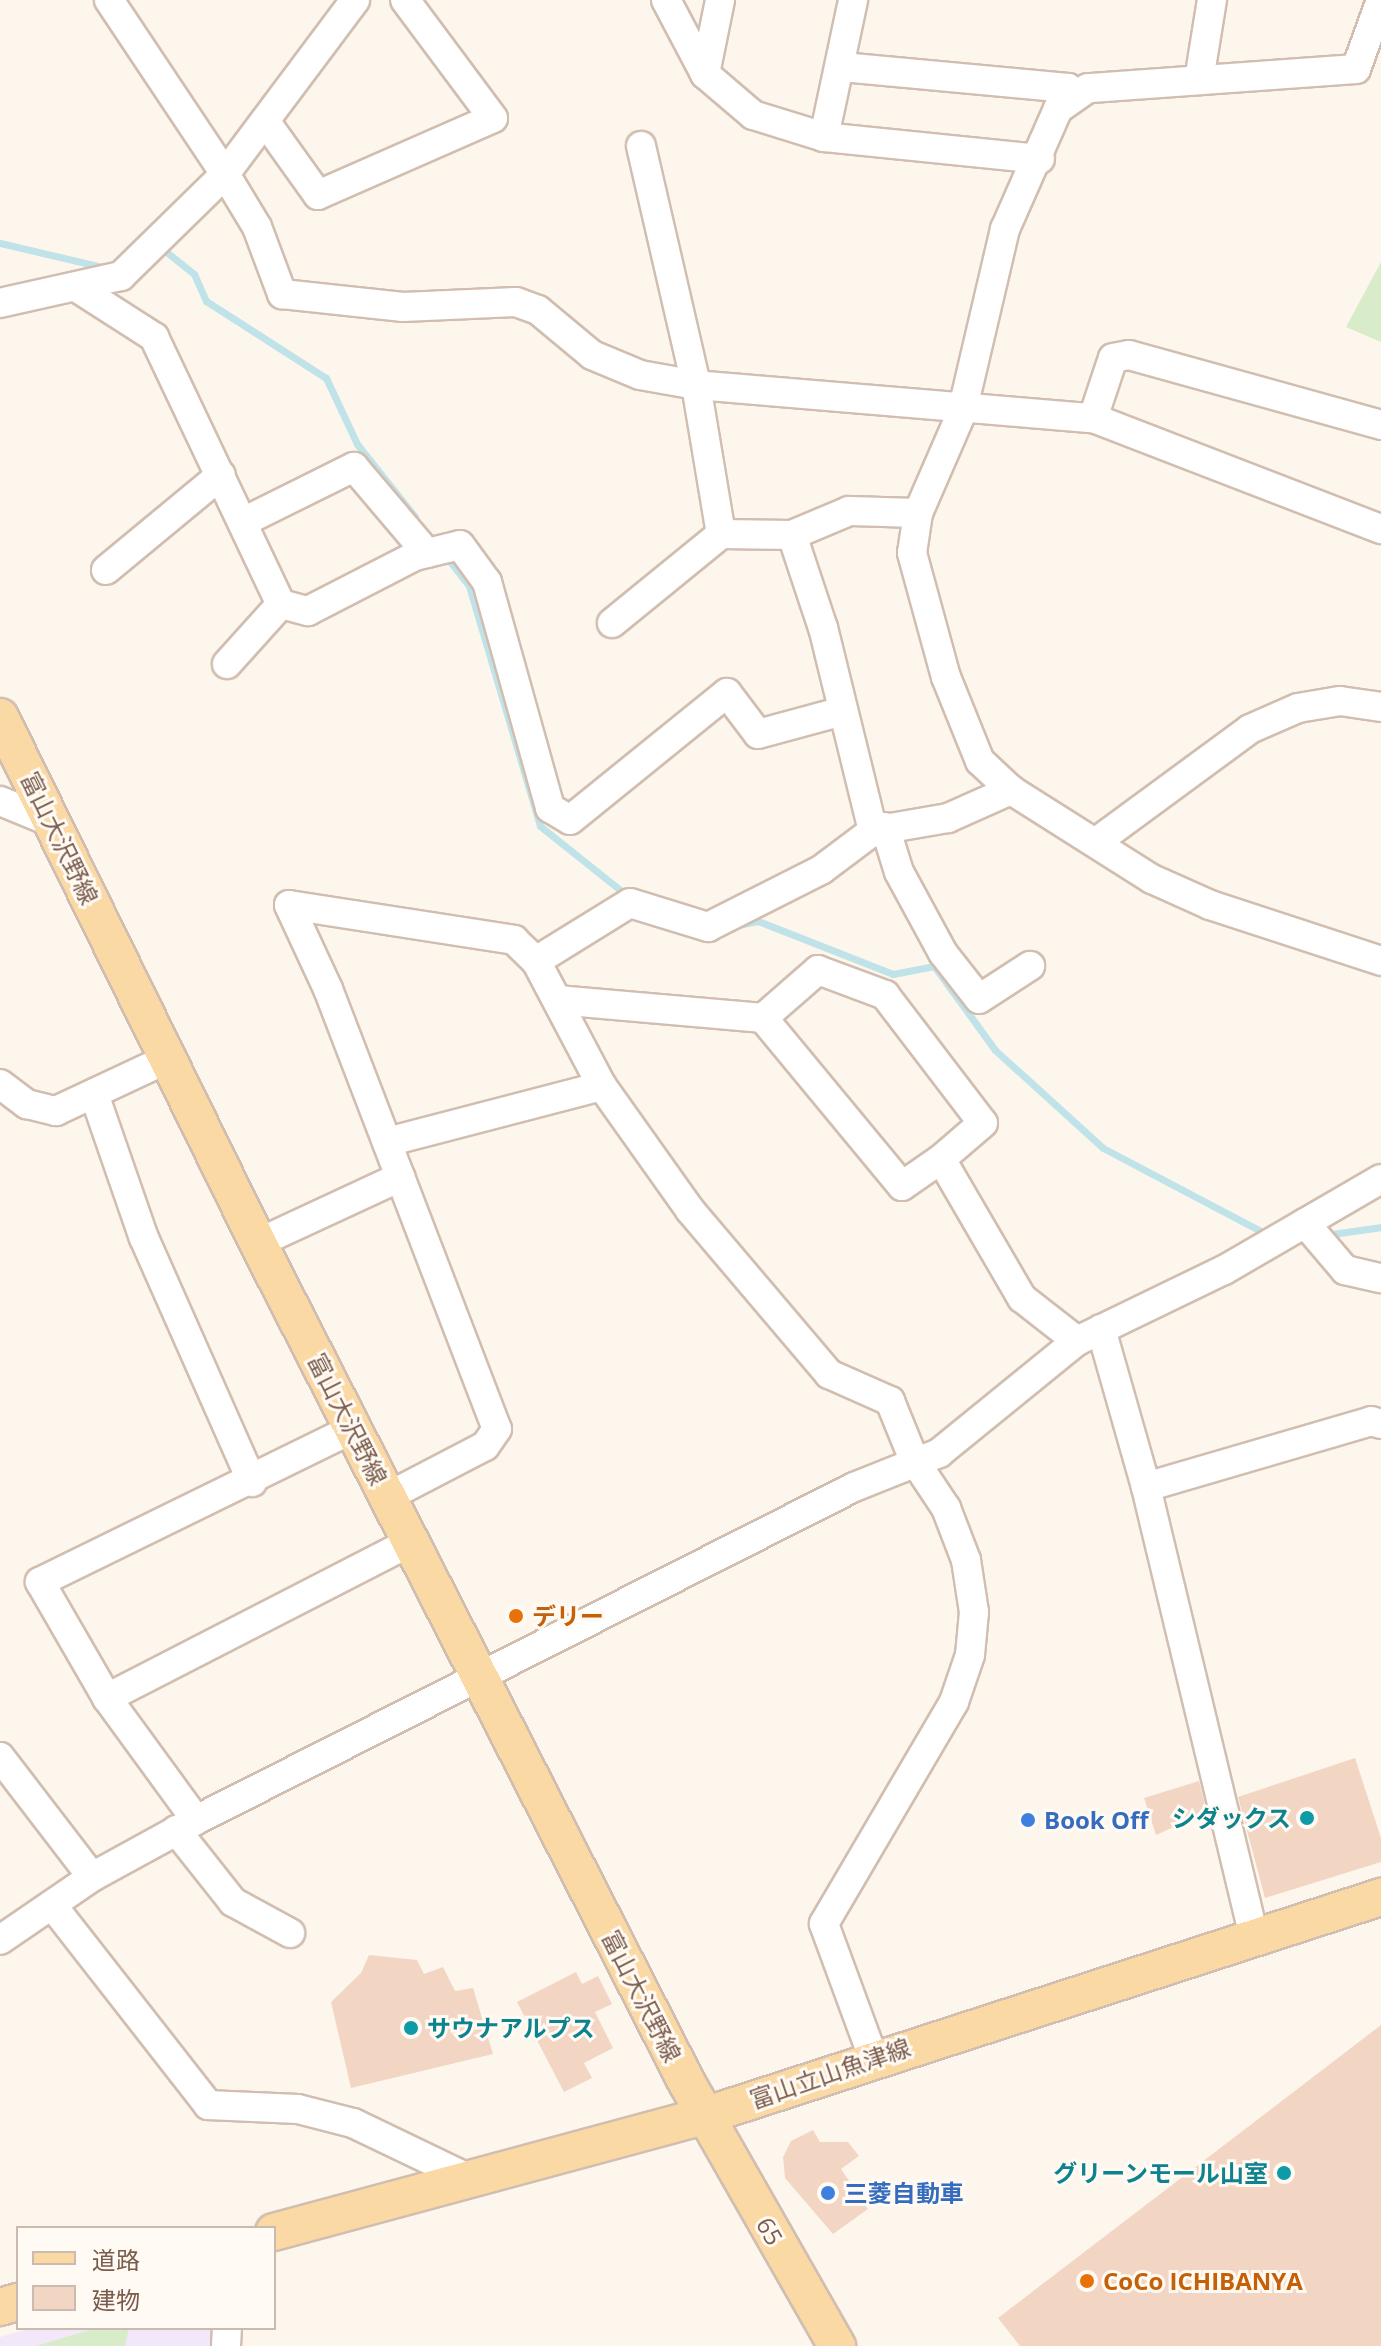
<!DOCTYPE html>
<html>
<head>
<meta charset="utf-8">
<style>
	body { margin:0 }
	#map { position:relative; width:1381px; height:2346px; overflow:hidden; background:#fdf6ec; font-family:"Open Sans","Noto Sans JP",sans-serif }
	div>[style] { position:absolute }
	.education>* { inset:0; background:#f3e8fa }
	.green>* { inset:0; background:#d8ecc9 }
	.stream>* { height:7px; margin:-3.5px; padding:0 3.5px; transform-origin:3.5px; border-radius:3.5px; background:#bfe3e8 }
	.building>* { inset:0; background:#f3d5c3 }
	.roads { filter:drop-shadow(2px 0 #d1beb0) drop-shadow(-2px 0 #d1beb0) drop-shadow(0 2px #d1beb0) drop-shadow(0 -2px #d1beb0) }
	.minor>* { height:28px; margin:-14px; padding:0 14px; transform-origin:14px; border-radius:14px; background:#fff }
	.major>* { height:36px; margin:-18px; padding:0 18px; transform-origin:18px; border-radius:18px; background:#fbd9a5 }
	.dots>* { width:22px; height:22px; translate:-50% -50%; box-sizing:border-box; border:4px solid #fffaf3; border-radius:50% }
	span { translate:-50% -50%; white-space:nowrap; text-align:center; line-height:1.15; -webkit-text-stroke:6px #fffaf3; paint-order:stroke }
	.street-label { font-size:24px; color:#7a5c4d }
	.food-label { font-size:24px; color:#c56008; font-weight:700 }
	.left { translate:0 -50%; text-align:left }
	.culture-label { font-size:24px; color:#0d838f; font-weight:700 }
	.right { translate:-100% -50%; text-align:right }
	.shop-label { font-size:24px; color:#366cbe; font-weight:700 }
	.legend { position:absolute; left:16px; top:2226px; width:260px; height:104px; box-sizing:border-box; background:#fffaf3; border:2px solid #cabbb1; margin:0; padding:10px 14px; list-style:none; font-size:24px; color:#7a5c4d }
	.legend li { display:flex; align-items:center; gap:16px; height:40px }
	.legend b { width:40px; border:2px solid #cabbb1 }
</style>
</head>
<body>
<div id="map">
	<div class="education">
		<i style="clip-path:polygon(31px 2328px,219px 2328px,218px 2346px,0 2346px,0 2337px)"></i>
	</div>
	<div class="green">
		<i style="clip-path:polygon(1381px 262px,1381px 342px,1346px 327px)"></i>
		<i style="clip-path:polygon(96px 2328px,129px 2328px,125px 2346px,36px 2346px)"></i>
	</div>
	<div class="stream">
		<i style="left:0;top:243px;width:110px;rotate:13.2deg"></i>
		<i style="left:159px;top:246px;width:45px;rotate:38.7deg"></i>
		<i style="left:194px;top:274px;width:30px;rotate:66deg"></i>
		<i style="left:206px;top:301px;width:143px;rotate:32.7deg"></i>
		<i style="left:326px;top:378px;width:73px;rotate:64.8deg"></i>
		<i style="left:357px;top:444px;width:93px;rotate:51.5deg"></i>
		<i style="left:445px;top:555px;width:39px;rotate:52deg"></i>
		<i style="left:469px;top:586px;width:250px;rotate:73.5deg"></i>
		<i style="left:540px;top:826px;width:114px;rotate:38.6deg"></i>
		<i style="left:738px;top:925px;width:20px;rotate:-11deg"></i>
		<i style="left:758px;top:921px;width:145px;rotate:21.4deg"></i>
		<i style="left:893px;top:974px;width:42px;rotate:-11deg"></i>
		<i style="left:934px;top:966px;width:104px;rotate:54deg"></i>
		<i style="left:995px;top:1050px;width:146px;rotate:42.2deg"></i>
		<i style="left:1103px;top:1148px;width:187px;rotate:27.8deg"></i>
		<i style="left:1325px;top:1235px;width:57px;rotate:-8.1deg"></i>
	</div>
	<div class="building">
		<i style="clip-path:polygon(1355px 1758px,1381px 1838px,1381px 1862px,1265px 1898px,1238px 1797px)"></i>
		<i style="clip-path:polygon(1199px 1781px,1207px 1812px,1156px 1835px,1144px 1798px)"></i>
		<i style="clip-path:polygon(369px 1955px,417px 1960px,424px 1974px,443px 1967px,455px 1991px,473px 1988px,493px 2054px,351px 2088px,331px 2002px,361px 1973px)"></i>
		<i style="clip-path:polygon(576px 1972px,582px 1984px,598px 1976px,612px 2004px,595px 2012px,613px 2048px,584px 2063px,592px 2078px,564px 2092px,517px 2002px)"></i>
		<i style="clip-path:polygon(1381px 2025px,1381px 2346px,1020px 2346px,998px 2318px)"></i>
		<i style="clip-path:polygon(813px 2130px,820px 2142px,848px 2142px,859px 2156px,841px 2169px,868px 2209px,833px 2234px,785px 2178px,783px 2157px,791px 2141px)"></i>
	</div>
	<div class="roads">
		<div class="minor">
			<i style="left:109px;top:0;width:209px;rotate:56.3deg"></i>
			<i style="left:225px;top:174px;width:62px;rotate:58.9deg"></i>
			<i style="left:257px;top:227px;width:72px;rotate:69.5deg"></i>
			<i style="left:282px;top:294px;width:122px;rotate:6.1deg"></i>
			<i style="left:403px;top:307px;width:113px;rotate:-2.5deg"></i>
			<i style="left:516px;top:302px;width:23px;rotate:20deg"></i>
			<i style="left:538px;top:310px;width:70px;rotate:39.8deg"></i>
			<i style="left:592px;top:355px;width:52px;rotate:22.6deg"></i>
			<i style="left:640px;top:375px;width:57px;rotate:10.1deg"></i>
			<i style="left:696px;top:385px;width:398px;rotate:4.8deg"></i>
			<i style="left:1093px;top:418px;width:63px;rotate:-71.6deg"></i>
			<i style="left:1113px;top:358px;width:16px;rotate:-11deg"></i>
			<i style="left:1129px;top:355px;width:262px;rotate:15.5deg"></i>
			<i style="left:666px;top:0;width:84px;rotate:62.2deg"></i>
			<i style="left:705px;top:74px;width:63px;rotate:40.5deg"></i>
			<i style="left:753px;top:115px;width:74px;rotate:17.2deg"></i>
			<i style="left:824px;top:137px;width:217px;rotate:5.8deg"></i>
			<i style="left:1381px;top:0;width:73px;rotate:109.9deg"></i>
			<i style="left:1356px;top:69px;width:269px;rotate:175.9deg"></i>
			<i style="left:1088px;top:88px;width:37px;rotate:145deg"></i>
			<i style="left:1058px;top:109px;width:131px;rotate:113.8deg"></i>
			<i style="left:1005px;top:229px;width:188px;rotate:103.2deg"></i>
			<i style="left:962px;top:412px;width:110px;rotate:113.5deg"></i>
			<i style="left:918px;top:513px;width:40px;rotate:98.5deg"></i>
			<i style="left:912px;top:553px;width:129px;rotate:74.7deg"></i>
			<i style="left:946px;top:677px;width:91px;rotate:68deg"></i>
			<i style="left:980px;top:761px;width:42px;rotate:43.1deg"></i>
			<i style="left:1011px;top:790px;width:167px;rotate:32.3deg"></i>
			<i style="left:1152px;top:879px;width:64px;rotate:24.1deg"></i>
			<i style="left:1210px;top:905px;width:180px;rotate:18.1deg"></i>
			<i style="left:842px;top:67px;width:227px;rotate:5.3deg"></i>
			<i style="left:1068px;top:88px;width:11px;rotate:52deg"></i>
			<i style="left:705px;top:74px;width:76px;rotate:-78.5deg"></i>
			<i style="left:1199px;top:80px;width:81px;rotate:-80.8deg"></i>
			<i style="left:265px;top:121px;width:91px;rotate:54.4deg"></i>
			<i style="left:318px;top:195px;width:191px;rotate:-23.7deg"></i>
			<i style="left:493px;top:118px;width:147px;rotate:-126.7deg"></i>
			<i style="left:824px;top:137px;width:140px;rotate:-78deg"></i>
			<i style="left:641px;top:146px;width:245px;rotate:77deg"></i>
			<i style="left:696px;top:385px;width:151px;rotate:80.5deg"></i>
			<i style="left:721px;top:534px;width:71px;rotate:0.8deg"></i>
			<i style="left:76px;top:287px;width:93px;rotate:32.7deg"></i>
			<i style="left:154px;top:337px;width:296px;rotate:64.6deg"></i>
			<i style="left:281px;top:604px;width:28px;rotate:15deg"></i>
			<i style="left:308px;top:611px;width:120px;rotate:-27.2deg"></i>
			<i style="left:415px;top:556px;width:46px;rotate:-13.7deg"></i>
			<i style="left:460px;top:545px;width:46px;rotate:53.9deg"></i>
			<i style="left:487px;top:582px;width:235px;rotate:74.4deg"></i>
			<i style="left:550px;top:808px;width:23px;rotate:31deg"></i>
			<i style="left:570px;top:820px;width:202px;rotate:-39deg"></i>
			<i style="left:727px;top:693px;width:51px;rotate:52.9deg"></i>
			<i style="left:758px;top:734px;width:88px;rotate:-15.1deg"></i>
			<i style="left:0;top:303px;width:124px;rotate:-12.6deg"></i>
			<i style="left:121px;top:276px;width:146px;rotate:-44.4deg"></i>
			<i style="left:225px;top:174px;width:217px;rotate:-53.2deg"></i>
			<i style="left:1093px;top:418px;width:309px;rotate:21.1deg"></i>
			<i style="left:243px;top:522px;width:124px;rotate:-26.4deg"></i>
			<i style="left:354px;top:467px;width:113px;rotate:49.7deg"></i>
			<i style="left:106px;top:570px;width:149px;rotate:-39.6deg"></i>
			<i style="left:612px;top:623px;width:141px;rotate:-39.2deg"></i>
			<i style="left:227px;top:664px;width:81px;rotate:-48deg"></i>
			<i style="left:0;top:801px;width:58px;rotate:22.2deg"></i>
			<i style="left:885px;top:827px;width:47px;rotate:72.7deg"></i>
			<i style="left:899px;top:872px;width:92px;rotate:61.5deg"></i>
			<i style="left:943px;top:953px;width:58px;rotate:52deg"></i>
			<i style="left:979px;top:999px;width:61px;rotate:-32.9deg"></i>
			<i style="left:873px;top:831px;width:209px;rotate:-103.8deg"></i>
			<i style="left:823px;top:628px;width:98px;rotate:-108.4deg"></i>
			<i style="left:792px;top:535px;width:62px;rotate:-22.8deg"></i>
			<i style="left:849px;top:511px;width:69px;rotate:1.7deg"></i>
			<i style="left:1099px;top:840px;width:187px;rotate:-36.3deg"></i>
			<i style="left:1250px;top:729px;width:52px;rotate:-23.6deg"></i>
			<i style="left:1298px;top:708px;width:43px;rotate:-9.5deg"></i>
			<i style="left:1340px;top:701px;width:41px;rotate:8.3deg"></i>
			<i style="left:289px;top:905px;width:228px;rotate:8.8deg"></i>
			<i style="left:514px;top:940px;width:30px;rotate:44deg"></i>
			<i style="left:536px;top:961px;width:141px;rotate:62.2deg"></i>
			<i style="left:602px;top:1086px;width:152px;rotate:54.6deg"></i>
			<i style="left:690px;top:1210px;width:215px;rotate:49.7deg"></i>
			<i style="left:829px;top:1374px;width:67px;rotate:23.9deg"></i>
			<i style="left:890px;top:1401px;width:64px;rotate:67.9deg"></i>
			<i style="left:914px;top:1460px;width:58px;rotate:56.3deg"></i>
			<i style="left:946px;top:1508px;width:56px;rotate:69deg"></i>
			<i style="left:966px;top:1560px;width:53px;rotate:81.3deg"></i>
			<i style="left:974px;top:1612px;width:43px;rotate:95.3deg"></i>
			<i style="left:970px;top:1655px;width:50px;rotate:108.8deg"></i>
			<i style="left:954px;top:1702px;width:257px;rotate:120.4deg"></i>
			<i style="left:824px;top:1924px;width:142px;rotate:69.8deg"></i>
			<i style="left:289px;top:905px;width:93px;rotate:65.1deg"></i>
			<i style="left:328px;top:989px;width:471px;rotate:69deg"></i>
			<i style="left:497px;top:1429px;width:21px;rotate:125deg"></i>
			<i style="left:485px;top:1446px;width:110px;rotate:152.5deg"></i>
			<i style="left:536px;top:961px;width:110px;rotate:-31.7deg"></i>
			<i style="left:630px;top:903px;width:82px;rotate:17.1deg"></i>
			<i style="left:708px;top:927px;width:127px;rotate:-26.8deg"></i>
			<i style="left:821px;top:870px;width:65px;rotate:-36.9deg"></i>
			<i style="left:873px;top:831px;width:76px;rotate:-9.8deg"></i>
			<i style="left:948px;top:818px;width:69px;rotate:-24deg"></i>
			<i style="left:557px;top:1000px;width:207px;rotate:5deg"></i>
			<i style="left:763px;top:1018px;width:73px;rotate:-41.1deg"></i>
			<i style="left:818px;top:970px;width:72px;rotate:20.5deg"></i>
			<i style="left:885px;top:995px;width:161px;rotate:52.6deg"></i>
			<i style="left:983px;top:1123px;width:55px;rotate:139.4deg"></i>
			<i style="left:941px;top:1159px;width:161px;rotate:59.8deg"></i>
			<i style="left:1022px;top:1298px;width:70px;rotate:38deg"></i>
			<i style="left:763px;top:1018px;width:218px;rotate:50.4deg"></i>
			<i style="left:902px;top:1186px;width:47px;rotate:-34.7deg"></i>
			<i style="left:0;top:1084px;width:34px;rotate:37deg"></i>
			<i style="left:27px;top:1104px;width:30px;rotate:14deg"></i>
			<i style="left:56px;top:1111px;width:125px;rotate:-25.1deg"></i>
			<i style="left:94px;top:1094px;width:152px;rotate:70.9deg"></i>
			<i style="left:144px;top:1238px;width:267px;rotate:66.1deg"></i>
			<i style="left:387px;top:1142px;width:222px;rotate:-14.6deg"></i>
			<i style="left:1305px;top:1223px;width:62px;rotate:49.6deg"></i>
			<i style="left:1345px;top:1270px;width:37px;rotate:13deg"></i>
			<i style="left:258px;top:1243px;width:157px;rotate:-24.9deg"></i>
			<i style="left:1101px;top:1329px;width:164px;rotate:74.1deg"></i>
			<i style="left:1146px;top:1487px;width:462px;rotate:76.5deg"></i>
			<i style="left:1146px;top:1487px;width:234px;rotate:-16.3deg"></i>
			<i style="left:1371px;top:1421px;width:10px;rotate:17deg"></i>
			<i style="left:107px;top:1698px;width:342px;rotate:-27.2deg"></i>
			<i style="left:0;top:1757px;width:151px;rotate:52.5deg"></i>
			<i style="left:196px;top:1820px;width:151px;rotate:-126.1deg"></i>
			<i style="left:107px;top:1698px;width:134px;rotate:-120deg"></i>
			<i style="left:40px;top:1582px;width:350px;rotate:-26.1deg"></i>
			<i style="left:176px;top:1830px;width:92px;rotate:51.6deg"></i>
			<i style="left:233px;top:1902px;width:65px;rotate:28.5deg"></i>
			<i style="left:52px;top:1905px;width:254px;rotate:52deg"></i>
			<i style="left:208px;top:2105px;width:90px;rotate:2.5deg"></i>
			<i style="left:298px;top:2109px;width:57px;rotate:14.3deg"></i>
			<i style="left:353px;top:2123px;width:132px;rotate:25.6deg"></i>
			<i style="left:0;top:1940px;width:112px;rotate:-34.4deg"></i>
			<i style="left:92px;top:1877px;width:119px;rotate:-28.7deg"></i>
			<i style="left:196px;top:1820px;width:737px;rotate:-26.84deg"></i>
			<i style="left:854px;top:1487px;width:92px;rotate:-21.8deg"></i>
			<i style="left:939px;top:1453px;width:178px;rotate:-39.1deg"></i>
			<i style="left:1077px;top:1341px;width:163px;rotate:-25.8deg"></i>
			<i style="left:1224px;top:1270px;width:181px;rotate:-30.1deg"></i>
			<i style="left:226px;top:2346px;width:18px;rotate:-87deg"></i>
		</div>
		<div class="major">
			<i style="left:0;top:717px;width:586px;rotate:63.87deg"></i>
			<i style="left:258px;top:1243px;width:943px;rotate:62.95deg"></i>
			<i style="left:687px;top:2083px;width:303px;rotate:60.3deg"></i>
			<i style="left:274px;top:2232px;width:445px;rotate:-15.1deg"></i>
			<i style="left:704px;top:2116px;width:712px;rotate:-17.93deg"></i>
			<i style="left:0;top:2307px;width:19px;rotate:-16deg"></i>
		</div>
	</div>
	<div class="dots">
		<i style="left:516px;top:1616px;background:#e8710a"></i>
		<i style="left:1307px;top:1818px;background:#0f9aa8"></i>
		<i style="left:1028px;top:1820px;background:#3f7fe0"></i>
		<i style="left:411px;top:2028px;background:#0f9aa8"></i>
		<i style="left:1284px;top:2173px;background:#0f9aa8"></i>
		<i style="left:828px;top:2193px;background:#3f7fe0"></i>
		<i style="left:1087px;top:2281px;background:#e8710a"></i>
	</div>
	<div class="street-label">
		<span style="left:60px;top:838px;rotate:64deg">富山大沢野線</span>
		<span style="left:348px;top:1419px;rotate:63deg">富山大沢野線</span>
		<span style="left:642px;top:1996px;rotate:63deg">富山大沢野線</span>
		<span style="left:830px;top:2073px;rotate:-19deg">富山立山魚津線</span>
		<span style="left:770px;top:2231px;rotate:60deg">65</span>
	</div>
	<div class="food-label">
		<span class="left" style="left:532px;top:1616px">デリー</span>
		<span class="left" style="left:1103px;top:2281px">CoCo ICHIBANYA</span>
	</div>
	<div class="culture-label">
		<span class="right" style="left:1291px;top:1818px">シダックス</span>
		<span class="left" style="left:427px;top:2028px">サウナアルプス</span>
		<span class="right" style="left:1268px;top:2173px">グリーンモール山室</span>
	</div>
	<div class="shop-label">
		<span class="left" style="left:1044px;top:1820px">Book Off</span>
		<span class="left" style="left:844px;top:2193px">三菱自動車</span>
	</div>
	<ul class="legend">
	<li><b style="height:10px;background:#fbd9a5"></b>道路</li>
	<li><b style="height:22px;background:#f3d5c3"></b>建物</li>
	</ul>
</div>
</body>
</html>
